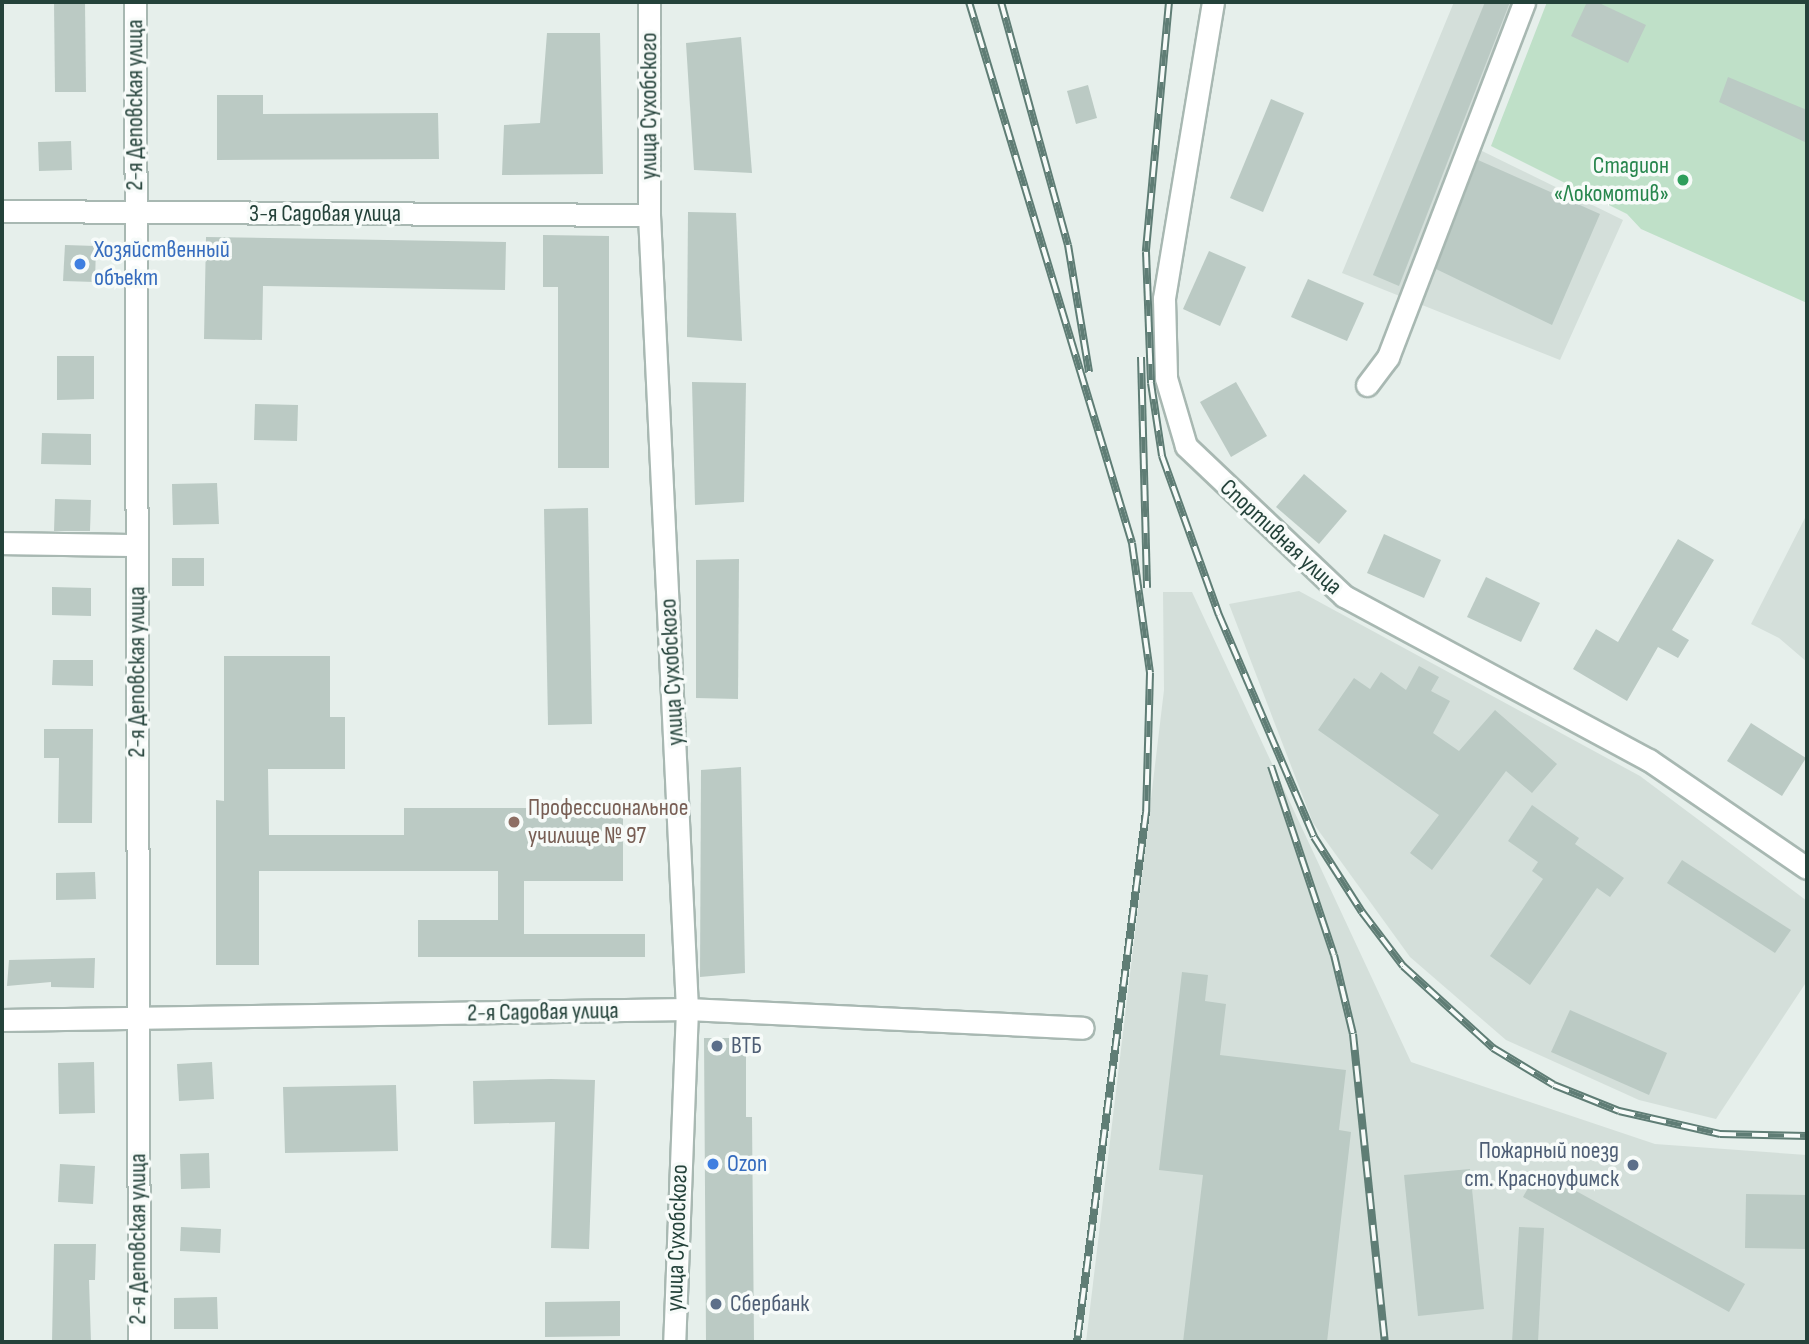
<!DOCTYPE html>
<html>
<head>
<meta charset="utf-8">
<style>
	body { margin:0 }
	#map { position:relative; width:1809px; height:1344px; overflow:hidden; background:#e6efeb; font-family:"Sofia Sans Condensed",sans-serif }
	div>[style] { position:absolute }
	.built>* { inset:0; background:#d4dfda }
	.green>* { inset:0; background:#bfe0c8 }
	.building>* { inset:0; background:#bbcac4 }
	.roads { filter:drop-shadow(2px 0 #a8b8b2) drop-shadow(-2px 0 #a8b8b2) drop-shadow(0 2px #a8b8b2) drop-shadow(0 -2px #a8b8b2) }
	.minor>* { height:21px; margin:-10.5px; padding:0 10.5px; transform-origin:10.5px; border-radius:10.5px; background:#fff }
	.rail>* { height:8px; margin-top:-4px; transform-origin:0; background:repeating-linear-gradient(90deg,#f7fbf9 0 16px,#5f7d75 0 32px); box-sizing:border-box; border-block:2px solid #5f7d75 }
	.dots>* { width:19px; height:19px; translate:-50% -50%; box-sizing:border-box; border:4px solid #f7fbf9; border-radius:50% }
	span { translate:-50% -50%; white-space:nowrap; text-align:center; line-height:1.15; -webkit-text-stroke:7px #f7fbf9; paint-order:stroke }
	.street-label { font-size:24px; color:#24423a }
	.leisure-label { font-size:24px; color:#27864d }
	.right { translate:-100% -50%; text-align:right }
	.shop-label { font-size:24px; color:#366cbe }
	.left { translate:0 -50%; text-align:left }
	.education-label { font-size:24px; color:#785e54 }
	.service-label { font-size:24px; color:#4e5e75 }
	.frame { position:absolute; inset:0; border:4px solid #24423a; pointer-events:none }
</style>
</head>
<body>
<div id="map">
	<div class="built">
		<i style="clip-path:polygon(1454px 2px,1538px 2px,1480px 150px,1623px 220px,1560px 360px,1342px 273px)"></i>
		<i style="clip-path:polygon(1807px 514px,1807px 662px,1779px 638px,1751px 624px)"></i>
		<i style="clip-path:polygon(1299px 591px,1640px 776px,1807px 901px,1807px 981px,1716px 1119px,1639px 1100px,1506px 1040px,1410px 957px,1313px 823px,1229px 604px)"></i>
		<i style="clip-path:polygon(1163px 592px,1192px 592px,1411px 1062px,1655px 1144px,1807px 1155px,1807px 1342px,1086px 1342px,1164px 690px)"></i>
	</div>
	<div class="green">
		<i style="clip-path:polygon(1547px 2px,1807px 2px,1807px 303px,1641px 229px,1627px 214px,1491px 146px)"></i>
	</div>
	<div class="building">
		<i style="clip-path:polygon(54px 2px,85px 2px,86px 92px,55px 92px)"></i>
		<i style="clip-path:polygon(1485px 2px,1510px 2px,1399px 286px,1373px 275px)"></i>
		<i style="clip-path:polygon(1587px 2px,1597px 2px,1646px 25px,1628px 63px,1571px 36px)"></i>
		<i style="clip-path:polygon(547px 33px,600px 33px,603px 174px,502px 175px,504px 125px,540px 123px)"></i>
		<i style="clip-path:polygon(741px 37px,752px 173px,694px 170px,686px 43px)"></i>
		<i style="clip-path:polygon(1728px 77px,1807px 110px,1807px 143px,1719px 102px)"></i>
		<i style="clip-path:polygon(1088px 85px,1097px 118px,1076px 124px,1067px 91px)"></i>
		<i style="clip-path:polygon(217px 95px,263px 95px,263px 114px,438px 113px,439px 159px,217px 160px)"></i>
		<i style="clip-path:polygon(1271px 99px,1304px 113px,1263px 212px,1230px 198px)"></i>
		<i style="clip-path:polygon(71px 141px,72px 170px,39px 171px,38px 142px)"></i>
		<i style="clip-path:polygon(1478px 160px,1600px 214px,1552px 325px,1436px 269px)"></i>
		<i style="clip-path:polygon(688px 212px,736px 213px,742px 341px,687px 337px)"></i>
		<i style="clip-path:polygon(543px 235px,609px 236px,609px 468px,558px 468px,558px 287px,543px 287px)"></i>
		<i style="clip-path:polygon(206px 237px,506px 242px,505px 290px,263px 286px,262px 340px,204px 339px)"></i>
		<i style="clip-path:polygon(65px 245px,96px 246px,95px 282px,63px 281px)"></i>
		<i style="clip-path:polygon(1209px 251px,1246px 267px,1220px 326px,1183px 309px)"></i>
		<i style="clip-path:polygon(1308px 279px,1364px 303px,1347px 341px,1291px 317px)"></i>
		<i style="clip-path:polygon(57px 356px,94px 356px,94px 399px,57px 400px)"></i>
		<i style="clip-path:polygon(692px 382px,746px 383px,744px 502px,695px 505px)"></i>
		<i style="clip-path:polygon(1236px 382px,1267px 436px,1231px 457px,1200px 402px)"></i>
		<i style="clip-path:polygon(255px 404px,298px 405px,297px 441px,254px 440px)"></i>
		<i style="clip-path:polygon(42px 433px,91px 434px,91px 465px,41px 464px)"></i>
		<i style="clip-path:polygon(1304px 474px,1347px 511px,1319px 544px,1276px 507px)"></i>
		<i style="clip-path:polygon(217px 483px,219px 524px,173px 525px,172px 484px)"></i>
		<i style="clip-path:polygon(55px 499px,91px 500px,90px 531px,54px 531px)"></i>
		<i style="clip-path:polygon(588px 508px,592px 724px,548px 725px,544px 509px)"></i>
		<i style="clip-path:polygon(1384px 534px,1441px 560px,1424px 598px,1367px 573px)"></i>
		<i style="clip-path:polygon(1678px 539px,1714px 560px,1672px 630px,1689px 640px,1678px 658px,1658px 647px,1627px 701px,1573px 669px,1596px 629px,1618px 642px)"></i>
		<i style="clip-path:polygon(172px 558px,204px 558px,204px 586px,172px 586px)"></i>
		<i style="clip-path:polygon(739px 559px,738px 699px,696px 698px,696px 560px)"></i>
		<i style="clip-path:polygon(1486px 577px,1540px 603px,1521px 642px,1467px 617px)"></i>
		<i style="clip-path:polygon(52px 587px,91px 588px,91px 616px,52px 615px)"></i>
		<i style="clip-path:polygon(224px 656px,330px 656px,330px 717px,345px 717px,345px 769px,268px 769px,269px 835px,404px 835px,404px 808px,623px 808px,623px 881px,524px 881px,524px 934px,645px 934px,645px 957px,418px 957px,418px 920px,498px 920px,498px 871px,259px 871px,259px 965px,216px 965px,216px 800px,224px 801px)"></i>
		<i style="clip-path:polygon(53px 660px,93px 660px,93px 686px,52px 685px)"></i>
		<i style="clip-path:polygon(1419px 666px,1439px 677px,1431px 691px,1450px 701px,1433px 733px,1459px 751px,1495px 710px,1557px 764px,1532px 793px,1506px 771px,1432px 870px,1410px 853px,1439px 815px,1318px 730px,1354px 678px,1370px 689px,1381px 672px,1406px 690px)"></i>
		<i style="clip-path:polygon(1751px 723px,1806px 758px,1782px 796px,1727px 761px)"></i>
		<i style="clip-path:polygon(44px 729px,93px 729px,92px 823px,58px 823px,59px 758px,44px 758px)"></i>
		<i style="clip-path:polygon(741px 767px,745px 973px,700px 977px,701px 770px)"></i>
		<i style="clip-path:polygon(1532px 805px,1579px 838px,1575px 844px,1624px 878px,1610px 897px,1597px 888px,1530px 985px,1490px 956px,1543px 879px,1532px 871px,1538px 862px,1508px 841px)"></i>
		<i style="clip-path:polygon(1682px 860px,1791px 930px,1775px 953px,1667px 883px)"></i>
		<i style="clip-path:polygon(95px 872px,96px 899px,56px 900px,56px 873px)"></i>
		<i style="clip-path:polygon(95px 958px,94px 988px,51px 987px,51px 982px,7px 986px,9px 960px)"></i>
		<i style="clip-path:polygon(1182px 972px,1208px 975px,1205px 1001px,1226px 1004px,1220px 1055px,1346px 1070px,1339px 1130px,1351px 1132px,1327px 1342px,1183px 1342px,1203px 1175px,1159px 1170px)"></i>
		<i style="clip-path:polygon(1570px 1010px,1667px 1053px,1649px 1095px,1551px 1052px)"></i>
		<i style="clip-path:polygon(704px 1038px,746px 1038px,746px 1117px,752px 1117px,754px 1342px,706px 1342px)"></i>
		<i style="clip-path:polygon(94px 1062px,95px 1113px,59px 1114px,58px 1063px)"></i>
		<i style="clip-path:polygon(212px 1062px,214px 1099px,179px 1101px,177px 1064px)"></i>
		<i style="clip-path:polygon(551px 1079px,595px 1080px,589px 1249px,551px 1248px,555px 1122px,474px 1124px,473px 1081px)"></i>
		<i style="clip-path:polygon(396px 1085px,398px 1151px,285px 1153px,283px 1087px)"></i>
		<i style="clip-path:polygon(209px 1153px,210px 1188px,181px 1189px,180px 1154px)"></i>
		<i style="clip-path:polygon(60px 1164px,95px 1166px,93px 1204px,58px 1202px)"></i>
		<i style="clip-path:polygon(1470px 1169px,1484px 1309px,1418px 1316px,1404px 1175px)"></i>
		<i style="clip-path:polygon(1538px 1170px,1745px 1284px,1729px 1312px,1523px 1197px)"></i>
		<i style="clip-path:polygon(1746px 1194px,1807px 1195px,1807px 1249px,1745px 1248px)"></i>
		<i style="clip-path:polygon(181px 1227px,221px 1229px,220px 1253px,180px 1251px)"></i>
		<i style="clip-path:polygon(1519px 1227px,1544px 1228px,1538px 1342px,1512px 1342px)"></i>
		<i style="clip-path:polygon(54px 1244px,96px 1244px,95px 1280px,89px 1280px,91px 1342px,52px 1342px)"></i>
		<i style="clip-path:polygon(217px 1297px,218px 1329px,174px 1329px,174px 1298px)"></i>
		<i style="clip-path:polygon(620px 1301px,620px 1336px,545px 1337px,545px 1302px)"></i>
	</div>
	<div class="roads">
		<div class="minor">
			<i style="left:135px;top:2px;width:1340px;rotate:89.83deg"></i>
			<i style="left:649px;top:2px;width:213px;rotate:90deg"></i>
			<i style="left:649px;top:215px;width:795px;rotate:87.26deg"></i>
			<i style="left:687px;top:1009px;width:333px;rotate:92.2deg"></i>
			<i style="left:1213px;top:2px;width:301px;rotate:99.4deg"></i>
			<i style="left:1164px;top:299px;width:79px;rotate:88.5deg"></i>
			<i style="left:1166px;top:378px;width:71px;rotate:73.6deg"></i>
			<i style="left:1186px;top:446px;width:218px;rotate:43.5deg"></i>
			<i style="left:1344px;top:596px;width:346px;rotate:28.3deg"></i>
			<i style="left:1649px;top:760px;width:191px;rotate:34.4deg"></i>
			<i style="left:2px;top:211px;width:647px;rotate:0.35deg"></i>
			<i style="left:1367px;top:385px;width:35px;rotate:-53deg"></i>
			<i style="left:1388px;top:357px;width:380px;rotate:-69deg"></i>
			<i style="left:2px;top:543px;width:134px;rotate:0.9deg"></i>
			<i style="left:2px;top:1020px;width:685px;rotate:-0.92deg"></i>
			<i style="left:687px;top:1009px;width:396px;rotate:2.7deg"></i>
		</div>
	</div>
	<div class="rail">
		<i style="left:969px;top:2px;width:565px;rotate:73.23deg"></i>
		<i style="left:1132px;top:543px;width:131px;rotate:82.1deg"></i>
		<i style="left:1150px;top:673px;width:139px;rotate:91.6deg"></i>
		<i style="left:1146px;top:812px;width:534px;rotate:97.42deg"></i>
		<i style="left:1001px;top:2px;width:252px;rotate:74.6deg"></i>
		<i style="left:1068px;top:245px;width:129px;rotate:80.6deg"></i>
		<i style="left:1169px;top:2px;width:251px;rotate:95.3deg"></i>
		<i style="left:1146px;top:252px;width:131px;rotate:87.8deg"></i>
		<i style="left:1151px;top:383px;width:74px;rotate:81.4deg"></i>
		<i style="left:1162px;top:456px;width:169px;rotate:70.3deg"></i>
		<i style="left:1219px;top:615px;width:241px;rotate:66.8deg"></i>
		<i style="left:1314px;top:837px;width:89px;rotate:57.4deg"></i>
		<i style="left:1362px;top:912px;width:68px;rotate:52.8deg"></i>
		<i style="left:1403px;top:966px;width:122px;rotate:42.3deg"></i>
		<i style="left:1493px;top:1048px;width:71px;rotate:31.2deg"></i>
		<i style="left:1554px;top:1085px;width:70px;rotate:21.8deg"></i>
		<i style="left:1619px;top:1111px;width:104px;rotate:12.8deg"></i>
		<i style="left:1720px;top:1134px;width:87px;rotate:1.3deg"></i>
		<i style="left:1141px;top:357px;width:231px;rotate:88.5deg"></i>
		<i style="left:1271px;top:766px;width:199px;rotate:71.6deg"></i>
		<i style="left:1334px;top:955px;width:81px;rotate:76.5deg"></i>
		<i style="left:1353px;top:1034px;width:310px;rotate:84.1deg"></i>
	</div>
	<div class="dots">
		<i style="left:1683px;top:180px;background:#2e9e5b"></i>
		<i style="left:80px;top:264px;background:#3f7fe0"></i>
		<i style="left:514px;top:822px;background:#8d6e63"></i>
		<i style="left:717px;top:1046px;background:#5c6f8a"></i>
		<i style="left:713px;top:1164px;background:#3f7fe0"></i>
		<i style="left:1633px;top:1165px;background:#5c6f8a"></i>
		<i style="left:716px;top:1304px;background:#5c6f8a"></i>
	</div>
	<div class="street-label">
		<span style="left:135px;top:105px;rotate:-90deg">2-я Деповская улица</span>
		<span style="left:649px;top:106px;rotate:-90deg">улица Сухобского</span>
		<span style="left:325px;top:214px">3-я Садовая улица</span>
		<span style="left:1281px;top:537px;rotate:43deg">Спортивная улица</span>
		<span style="left:137px;top:672px;rotate:-90deg">2-я Деповская улица</span>
		<span style="left:672px;top:672px;rotate:-93deg">улица Сухобского</span>
		<span style="left:543px;top:1012px;rotate:-1deg">2-я Садовая улица</span>
		<span style="left:677px;top:1238px;rotate:-88deg">улица Сухобского</span>
		<span style="left:138px;top:1239px;rotate:-90deg">2-я Деповская улица</span>
	</div>
	<div class="leisure-label">
		<span class="right" style="left:1669px;top:180px">Стадион<br>«Локомотив»</span>
	</div>
	<div class="shop-label">
		<span class="left" style="left:94px;top:264px">Хозяйственный<br>объект</span>
		<span class="left" style="left:727px;top:1164px">Ozon</span>
	</div>
	<div class="education-label">
		<span class="left" style="left:528px;top:822px">Профессиональное<br>училище № 97</span>
	</div>
	<div class="service-label">
		<span class="left" style="left:731px;top:1046px">ВТБ</span>
		<span class="right" style="left:1619px;top:1165px">Пожарный поезд<br>ст. Красноуфимск</span>
		<span class="left" style="left:730px;top:1304px">Сбербанк</span>
	</div>
	<div class="frame"></div>
</div>
</body>
</html>
